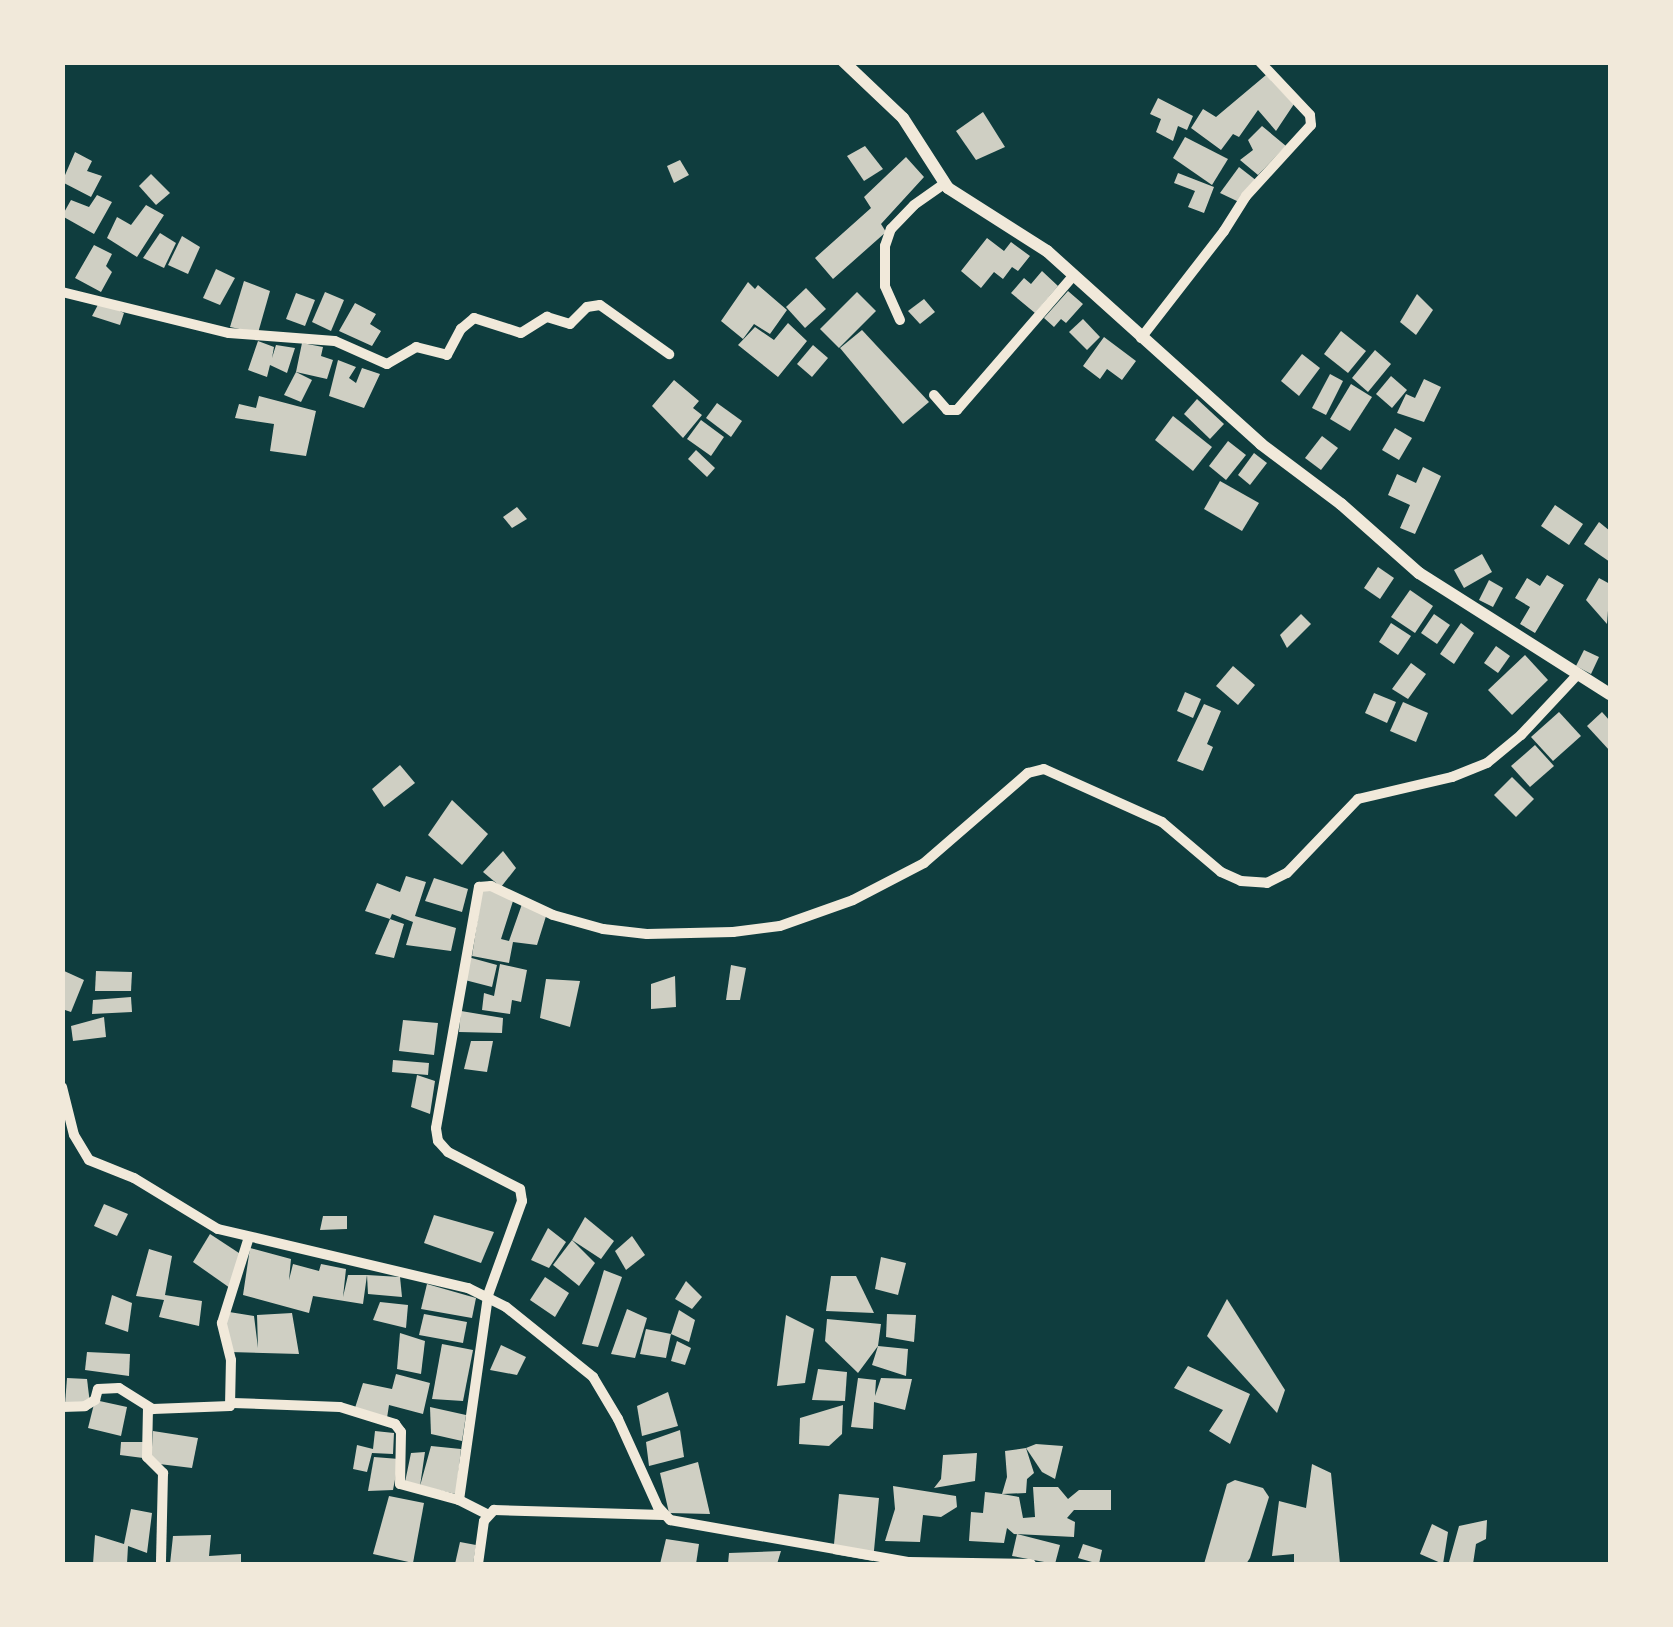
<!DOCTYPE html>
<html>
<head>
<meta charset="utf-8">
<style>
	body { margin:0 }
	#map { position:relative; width:1673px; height:1627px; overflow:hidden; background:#0f3d3e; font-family:Signika,sans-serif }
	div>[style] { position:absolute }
	.building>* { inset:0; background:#cfcfc3 }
	.minor>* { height:10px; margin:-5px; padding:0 5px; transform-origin:5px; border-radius:5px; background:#f1e9da }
	.tertiary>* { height:12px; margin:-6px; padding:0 6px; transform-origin:6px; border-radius:6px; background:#f1e9da }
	span { translate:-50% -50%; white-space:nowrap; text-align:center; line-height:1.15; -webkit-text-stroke:9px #f1e9da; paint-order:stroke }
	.frame { position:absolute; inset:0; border:65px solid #f1e9da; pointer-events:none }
</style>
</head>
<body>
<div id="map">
	<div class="building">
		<i style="clip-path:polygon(1266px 75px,1294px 104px,1276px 131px,1258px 110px,1239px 137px,1233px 134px,1221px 150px,1191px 128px,1203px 109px,1216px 117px)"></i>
		<i style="clip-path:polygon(1158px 98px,1193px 116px,1187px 130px,1178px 126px,1173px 141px,1156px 132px,1161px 119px,1150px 114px)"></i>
		<i style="clip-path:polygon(983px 112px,1005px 147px,976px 160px,956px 131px)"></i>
		<i style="clip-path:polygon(1262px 126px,1286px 146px,1258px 175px,1240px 160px,1253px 150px,1248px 140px)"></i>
		<i style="clip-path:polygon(1185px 137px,1228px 159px,1212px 185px,1173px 158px)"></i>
		<i style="clip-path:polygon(865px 146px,883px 169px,864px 181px,847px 156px)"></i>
		<i style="clip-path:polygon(75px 152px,92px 161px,87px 171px,102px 176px,91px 197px,62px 182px)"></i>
		<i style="clip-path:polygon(906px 157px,924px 177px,881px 224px,886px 232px,833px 279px,815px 258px,871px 208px,864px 197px)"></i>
		<i style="clip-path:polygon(680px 160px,689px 175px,674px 183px,667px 166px)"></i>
		<i style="clip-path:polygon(1239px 167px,1257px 181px,1239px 202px,1220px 193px)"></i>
		<i style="clip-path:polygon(1178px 173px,1214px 187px,1204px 213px,1188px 207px,1195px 191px,1174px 183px)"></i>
		<i style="clip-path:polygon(151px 174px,170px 193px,156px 205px,139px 186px)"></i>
		<i style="clip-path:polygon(97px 195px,112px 202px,94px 234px,62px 216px,71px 200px,89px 207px)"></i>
		<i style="clip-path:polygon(146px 205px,164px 215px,137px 257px,107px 238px,117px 217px,131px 225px)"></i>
		<i style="clip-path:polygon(160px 233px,176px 243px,164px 268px,143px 258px)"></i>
		<i style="clip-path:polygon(182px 236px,200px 247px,188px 274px,168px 265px)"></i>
		<i style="clip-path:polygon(987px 238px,1004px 251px,1011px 242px,1030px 256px,1018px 271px,1012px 267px,1003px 279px,994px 272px,981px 288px,961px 271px)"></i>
		<i style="clip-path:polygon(94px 245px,112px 254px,106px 266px,112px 272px,101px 292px,75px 278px)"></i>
		<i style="clip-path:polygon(216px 269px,235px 278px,220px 305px,203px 298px)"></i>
		<i style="clip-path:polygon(1042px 271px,1058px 286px,1035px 313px,1011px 293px,1024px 278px,1031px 284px)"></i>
		<i style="clip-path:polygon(244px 281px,270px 291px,258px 333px,230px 327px)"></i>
		<i style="clip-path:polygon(748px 282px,755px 289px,758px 285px,787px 310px,770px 334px,754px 324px,743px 339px,721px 321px)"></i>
		<i style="clip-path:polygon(806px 288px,826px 309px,805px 328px,786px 307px)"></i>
		<i style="clip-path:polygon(1068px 291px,1083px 304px,1066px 323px,1061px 319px,1054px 327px,1044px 318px)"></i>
		<i style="clip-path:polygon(325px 292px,344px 300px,331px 331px,312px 322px)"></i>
		<i style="clip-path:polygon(857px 292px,876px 311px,839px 348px,820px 329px)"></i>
		<i style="clip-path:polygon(296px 293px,315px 300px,305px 326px,286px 319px)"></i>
		<i style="clip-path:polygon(1417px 294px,1433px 310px,1416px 335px,1400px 322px)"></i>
		<i style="clip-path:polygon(924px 299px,935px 312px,920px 324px,908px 311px)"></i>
		<i style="clip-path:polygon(100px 301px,124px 313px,120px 325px,92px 316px)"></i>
		<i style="clip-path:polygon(355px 303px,376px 314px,370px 324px,381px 331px,372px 346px,339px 331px)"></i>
		<i style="clip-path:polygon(1083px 319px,1100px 337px,1087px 350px,1069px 332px)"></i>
		<i style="clip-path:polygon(788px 323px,807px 341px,778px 377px,738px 345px,755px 327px,774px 340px)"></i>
		<i style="clip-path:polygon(862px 330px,929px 402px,903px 424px,840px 348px)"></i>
		<i style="clip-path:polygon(1341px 331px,1366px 351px,1348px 373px,1324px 354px)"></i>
		<i style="clip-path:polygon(1104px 337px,1136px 361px,1122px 380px,1107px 369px,1100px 379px,1083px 366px)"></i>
		<i style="clip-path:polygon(258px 341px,274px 347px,272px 358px,276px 345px,295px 348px,287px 373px,270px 365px,267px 377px,248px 370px)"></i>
		<i style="clip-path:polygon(302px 343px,323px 347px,321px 356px,333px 360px,327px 379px,296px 372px)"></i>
		<i style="clip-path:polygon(813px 345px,828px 358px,812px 377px,797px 364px)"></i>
		<i style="clip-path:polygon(1375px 350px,1391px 364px,1368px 392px,1352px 378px)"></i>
		<i style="clip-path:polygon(1302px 354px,1320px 368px,1299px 396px,1281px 381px)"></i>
		<i style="clip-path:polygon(338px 360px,356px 367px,349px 378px,356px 383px,362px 368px,380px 374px,364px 408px,329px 396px)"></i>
		<i style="clip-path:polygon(296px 372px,312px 380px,301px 402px,284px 395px)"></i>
		<i style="clip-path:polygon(1330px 374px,1343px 381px,1326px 415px,1312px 408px)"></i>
		<i style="clip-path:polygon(1391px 376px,1407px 390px,1392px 408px,1376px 394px)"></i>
		<i style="clip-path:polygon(1424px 379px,1441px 387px,1424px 422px,1397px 413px,1406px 394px,1415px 398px)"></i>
		<i style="clip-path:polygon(674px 380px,699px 401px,693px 408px,702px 415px,683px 438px,652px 406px)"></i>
		<i style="clip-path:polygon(1351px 384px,1372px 397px,1350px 431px,1330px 419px)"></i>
		<i style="clip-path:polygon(259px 396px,316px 411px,306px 456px,270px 451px,274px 424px,235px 418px,239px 404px,256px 408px)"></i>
		<i style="clip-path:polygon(1197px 399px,1224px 424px,1210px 439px,1184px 414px)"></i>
		<i style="clip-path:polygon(717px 403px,742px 421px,731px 437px,706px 418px)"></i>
		<i style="clip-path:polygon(1173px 416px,1212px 447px,1193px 471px,1155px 440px)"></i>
		<i style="clip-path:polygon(701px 420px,724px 437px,711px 456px,687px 439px)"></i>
		<i style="clip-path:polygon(1395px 428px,1412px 438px,1399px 460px,1382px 450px)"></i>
		<i style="clip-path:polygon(1322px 436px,1338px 448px,1321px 470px,1305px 458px)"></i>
		<i style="clip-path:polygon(1228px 441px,1246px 455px,1226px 480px,1209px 466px)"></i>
		<i style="clip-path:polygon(696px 450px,715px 468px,707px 477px,688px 459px)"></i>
		<i style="clip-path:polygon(1254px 453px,1267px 463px,1250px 485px,1238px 475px)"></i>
		<i style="clip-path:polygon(1423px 467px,1441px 476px,1415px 534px,1400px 528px,1410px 505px,1388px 495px,1397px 474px,1416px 483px)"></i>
		<i style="clip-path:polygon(1220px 481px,1259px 503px,1242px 531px,1204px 509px)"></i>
		<i style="clip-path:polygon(1555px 505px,1583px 524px,1569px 545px,1541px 526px)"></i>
		<i style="clip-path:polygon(517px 507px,527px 519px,512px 528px,503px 517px)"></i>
		<i style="clip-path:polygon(1599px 522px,1610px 531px,1610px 562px,1584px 544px)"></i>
		<i style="clip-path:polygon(1482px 554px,1492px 572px,1464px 588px,1454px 570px)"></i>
		<i style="clip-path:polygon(1378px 567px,1394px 578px,1380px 599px,1364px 588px)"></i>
		<i style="clip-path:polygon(1547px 575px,1564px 585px,1535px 633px,1520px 624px,1530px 607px,1515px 598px,1527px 578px,1540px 586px)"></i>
		<i style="clip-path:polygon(1599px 578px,1610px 584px,1607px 624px,1586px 600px)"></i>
		<i style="clip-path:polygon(1489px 580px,1503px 588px,1493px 607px,1479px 600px)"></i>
		<i style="clip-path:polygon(1410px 590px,1433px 606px,1415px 633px,1391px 617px)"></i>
		<i style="clip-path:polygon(1301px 614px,1311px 624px,1287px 648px,1280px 635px)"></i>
		<i style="clip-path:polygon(1434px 614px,1450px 625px,1437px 644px,1421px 633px)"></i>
		<i style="clip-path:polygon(1391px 623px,1411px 636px,1398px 655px,1379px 642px)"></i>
		<i style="clip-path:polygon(1461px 623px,1474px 633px,1454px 664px,1440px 654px)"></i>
		<i style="clip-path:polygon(1496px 646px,1510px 656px,1498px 673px,1484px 663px)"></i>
		<i style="clip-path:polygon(1584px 650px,1599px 657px,1591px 674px,1576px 666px)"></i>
		<i style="clip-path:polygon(1525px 655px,1548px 680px,1512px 715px,1488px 690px)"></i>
		<i style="clip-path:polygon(1411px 663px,1426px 674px,1408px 699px,1392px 689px)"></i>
		<i style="clip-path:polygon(1233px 666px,1255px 685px,1238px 705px,1216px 686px)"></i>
		<i style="clip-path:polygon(1185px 692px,1201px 699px,1193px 718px,1177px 711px)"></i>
		<i style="clip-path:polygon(1374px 693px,1396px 702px,1387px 723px,1365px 713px)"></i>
		<i style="clip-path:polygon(1403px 702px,1428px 713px,1416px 742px,1390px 731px)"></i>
		<i style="clip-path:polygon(1204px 704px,1221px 711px,1207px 744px,1213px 747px,1203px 771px,1177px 761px)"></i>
		<i style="clip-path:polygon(1559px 712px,1581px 736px,1553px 761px,1531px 737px)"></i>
		<i style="clip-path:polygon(1602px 712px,1610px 721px,1610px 751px,1587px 726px)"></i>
		<i style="clip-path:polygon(1535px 745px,1554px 766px,1530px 787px,1511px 766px)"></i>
		<i style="clip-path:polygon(400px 765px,415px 783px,384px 807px,372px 789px)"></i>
		<i style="clip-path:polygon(1512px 777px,1534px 799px,1516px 817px,1494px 795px)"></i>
		<i style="clip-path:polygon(452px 800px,488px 834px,462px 865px,428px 835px)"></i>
		<i style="clip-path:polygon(503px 851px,516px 868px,501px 887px,483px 872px)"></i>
		<i style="clip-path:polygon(406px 876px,426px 882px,415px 916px,456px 928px,451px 951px,406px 945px,413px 922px,392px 914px,390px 919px,404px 924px,394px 958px,375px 954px,390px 919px,365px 911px,377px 883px,400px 892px)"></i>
		<i style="clip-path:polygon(434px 878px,468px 889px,462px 912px,425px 901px)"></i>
		<i style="clip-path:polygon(483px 885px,513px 901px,501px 939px,509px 941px,522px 904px,547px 913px,537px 945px,513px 942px,509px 963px,472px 956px)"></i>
		<i style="clip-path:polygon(468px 957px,497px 965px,492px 987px,461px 979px)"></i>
		<i style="clip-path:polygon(500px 964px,527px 970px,521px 1002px,512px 1000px,510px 1014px,482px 1010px,484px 993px,494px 996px)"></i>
		<i style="clip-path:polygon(731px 965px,746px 968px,740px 1000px,726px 1000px)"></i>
		<i style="clip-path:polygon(62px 970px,84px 980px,71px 1012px,62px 1009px)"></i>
		<i style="clip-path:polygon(96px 971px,132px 972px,131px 991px,95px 991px)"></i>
		<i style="clip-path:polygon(675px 976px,676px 1007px,651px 1009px,651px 984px)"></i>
		<i style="clip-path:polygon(546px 979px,580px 981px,570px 1027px,540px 1018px)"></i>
		<i style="clip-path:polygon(131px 997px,132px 1012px,92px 1014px,93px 1000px)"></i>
		<i style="clip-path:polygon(461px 1011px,503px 1018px,502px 1033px,459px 1032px)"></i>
		<i style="clip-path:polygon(104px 1017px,106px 1037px,73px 1041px,71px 1026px)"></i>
		<i style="clip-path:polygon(403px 1020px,438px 1023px,434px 1055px,399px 1051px)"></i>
		<i style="clip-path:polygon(471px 1041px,493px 1041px,487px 1072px,464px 1069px)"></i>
		<i style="clip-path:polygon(393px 1060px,429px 1063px,428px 1075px,392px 1072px)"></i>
		<i style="clip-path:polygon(417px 1075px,435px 1081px,430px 1114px,411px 1107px)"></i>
		<i style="clip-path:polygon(104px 1204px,128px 1214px,117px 1236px,94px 1226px)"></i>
		<i style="clip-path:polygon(434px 1215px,494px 1232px,481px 1263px,424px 1243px)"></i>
		<i style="clip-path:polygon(323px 1216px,347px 1216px,347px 1229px,320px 1230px)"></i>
		<i style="clip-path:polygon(585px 1217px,614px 1241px,601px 1259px,572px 1240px)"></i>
		<i style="clip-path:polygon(548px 1228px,566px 1242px,549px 1268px,531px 1260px)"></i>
		<i style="clip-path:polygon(210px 1234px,242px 1255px,230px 1288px,193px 1262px)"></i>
		<i style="clip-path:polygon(632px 1236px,645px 1255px,626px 1270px,615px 1251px)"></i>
		<i style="clip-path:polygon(572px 1240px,595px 1263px,579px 1286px,553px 1265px)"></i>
		<i style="clip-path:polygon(250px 1248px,291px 1259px,289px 1280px,293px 1264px,319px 1271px,321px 1264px,346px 1269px,343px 1297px,348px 1275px,367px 1275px,363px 1304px,313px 1296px,309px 1313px,243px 1295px)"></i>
		<i style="clip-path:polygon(149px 1249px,172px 1256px,165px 1295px,202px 1301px,199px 1326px,159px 1317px,164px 1300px,136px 1296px)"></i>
		<i style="clip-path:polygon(881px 1257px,906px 1263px,898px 1295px,875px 1289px)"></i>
		<i style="clip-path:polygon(604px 1270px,622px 1277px,598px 1347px,582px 1344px)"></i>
		<i style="clip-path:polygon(367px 1275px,400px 1277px,402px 1297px,368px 1294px)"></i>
		<i style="clip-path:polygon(831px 1276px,856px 1276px,874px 1313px,826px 1311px)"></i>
		<i style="clip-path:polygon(545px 1277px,569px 1293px,555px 1317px,530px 1300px)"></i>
		<i style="clip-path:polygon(686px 1281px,702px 1297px,692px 1309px,675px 1299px)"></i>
		<i style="clip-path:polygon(427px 1284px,476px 1298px,472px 1318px,421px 1309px)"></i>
		<i style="clip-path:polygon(112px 1295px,132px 1303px,128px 1332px,105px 1324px)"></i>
		<i style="clip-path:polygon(1227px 1299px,1285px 1390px,1277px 1413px,1207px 1336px)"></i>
		<i style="clip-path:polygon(380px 1302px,408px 1305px,406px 1328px,373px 1320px)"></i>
		<i style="clip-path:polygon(627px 1309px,647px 1318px,635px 1358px,611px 1354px)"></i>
		<i style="clip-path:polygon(679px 1310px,695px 1320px,689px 1342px,671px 1334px)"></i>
		<i style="clip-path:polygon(223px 1311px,254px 1316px,258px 1348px,257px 1315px,292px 1313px,299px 1354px,230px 1352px)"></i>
		<i style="clip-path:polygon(424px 1314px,467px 1322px,463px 1343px,419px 1335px)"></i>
		<i style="clip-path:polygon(887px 1314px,916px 1315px,914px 1342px,886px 1337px)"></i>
		<i style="clip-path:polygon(786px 1315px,814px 1329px,805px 1383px,777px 1386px)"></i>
		<i style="clip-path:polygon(827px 1319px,881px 1324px,878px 1346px,908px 1349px,906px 1376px,872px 1365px,878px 1346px,858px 1373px,825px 1341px)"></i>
		<i style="clip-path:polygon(646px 1329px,671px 1334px,666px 1358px,640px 1354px)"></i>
		<i style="clip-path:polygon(400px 1333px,425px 1341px,421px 1374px,397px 1369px)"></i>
		<i style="clip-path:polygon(677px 1341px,691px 1348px,685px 1365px,671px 1361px)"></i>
		<i style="clip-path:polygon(442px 1344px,473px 1350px,463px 1401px,432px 1399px)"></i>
		<i style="clip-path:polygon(501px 1345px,526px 1357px,517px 1375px,490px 1370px)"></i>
		<i style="clip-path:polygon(87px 1352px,130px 1354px,129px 1376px,85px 1370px)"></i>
		<i style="clip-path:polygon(1188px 1366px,1250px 1394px,1230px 1444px,1209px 1431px,1223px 1410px,1174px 1388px)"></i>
		<i style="clip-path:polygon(818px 1369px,847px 1372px,845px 1401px,812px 1400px)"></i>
		<i style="clip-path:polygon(396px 1374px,430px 1383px,423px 1414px,389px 1405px,387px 1418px,354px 1411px,363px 1383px,392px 1389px)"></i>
		<i style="clip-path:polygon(67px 1378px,87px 1379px,90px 1404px,65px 1404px)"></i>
		<i style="clip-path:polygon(858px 1378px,876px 1380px,875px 1396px,881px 1378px,912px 1379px,905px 1410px,874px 1402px,873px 1429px,851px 1427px)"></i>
		<i style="clip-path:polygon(668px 1392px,678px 1426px,642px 1436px,637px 1406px)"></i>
		<i style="clip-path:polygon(95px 1400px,127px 1407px,121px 1436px,88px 1428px)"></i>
		<i style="clip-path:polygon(843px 1405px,842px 1434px,829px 1446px,799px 1444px,800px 1418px)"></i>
		<i style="clip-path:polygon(430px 1407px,466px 1415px,462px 1441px,431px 1434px)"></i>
		<i style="clip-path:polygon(680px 1430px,684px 1457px,649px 1466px,646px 1442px)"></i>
		<i style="clip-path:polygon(153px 1431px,198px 1438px,192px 1468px,151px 1463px)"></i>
		<i style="clip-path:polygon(375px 1431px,394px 1433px,393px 1454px,372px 1453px,367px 1472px,353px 1469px,357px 1445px,373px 1449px)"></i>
		<i style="clip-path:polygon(121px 1442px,144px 1442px,143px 1458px,120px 1455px)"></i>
		<i style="clip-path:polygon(1036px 1444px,1063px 1446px,1055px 1479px,1042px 1472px,1026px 1448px)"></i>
		<i style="clip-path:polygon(431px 1446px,461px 1449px,456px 1494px,420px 1486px,405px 1482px,411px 1453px,425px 1452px,420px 1486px)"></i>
		<i style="clip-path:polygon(1026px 1448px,1034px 1473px,1027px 1479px,1026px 1493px,1002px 1494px,1019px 1497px,1023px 1518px,1035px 1517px,1033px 1487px,1058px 1487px,1068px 1499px,1079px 1490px,1111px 1490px,1111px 1510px,1074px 1510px,1067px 1518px,1075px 1522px,1074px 1537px,1014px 1534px,1007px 1528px,1004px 1543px,969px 1541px,971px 1512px,983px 1513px,985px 1492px,1002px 1494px,1007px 1477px,1005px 1451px)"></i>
		<i style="clip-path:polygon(977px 1453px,975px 1481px,934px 1488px,941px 1479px,943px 1455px)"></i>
		<i style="clip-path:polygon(374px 1457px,399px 1459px,393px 1490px,368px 1491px)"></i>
		<i style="clip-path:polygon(698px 1462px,710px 1514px,669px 1513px,660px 1473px)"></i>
		<i style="clip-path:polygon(1312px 1464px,1331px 1473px,1340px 1564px,1294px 1564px,1294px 1554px,1272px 1556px,1279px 1501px,1306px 1508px)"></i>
		<i style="clip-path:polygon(1235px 1480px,1263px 1488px,1269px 1497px,1250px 1558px,1246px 1564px,1204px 1564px,1227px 1484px)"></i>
		<i style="clip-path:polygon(893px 1486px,956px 1496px,957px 1507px,941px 1517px,923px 1515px,920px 1542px,885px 1541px,895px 1509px)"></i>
		<i style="clip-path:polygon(839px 1494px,879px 1498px,873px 1561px,833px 1554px)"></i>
		<i style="clip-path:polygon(389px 1496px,424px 1503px,413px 1563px,373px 1554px)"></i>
		<i style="clip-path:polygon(131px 1509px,152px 1513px,147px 1553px,128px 1546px,127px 1564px,93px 1564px,95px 1535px,124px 1544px)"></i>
		<i style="clip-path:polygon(1487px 1520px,1486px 1539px,1476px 1544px,1473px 1564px,1449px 1562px,1459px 1526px)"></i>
		<i style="clip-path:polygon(1432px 1524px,1448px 1532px,1443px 1564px,1420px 1554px)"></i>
		<i style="clip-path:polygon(1017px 1534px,1060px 1545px,1055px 1564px,1012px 1556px)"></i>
		<i style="clip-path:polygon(211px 1535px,209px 1556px,241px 1554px,241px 1564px,170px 1564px,173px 1536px)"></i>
		<i style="clip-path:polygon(666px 1539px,699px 1544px,696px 1564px,660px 1564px)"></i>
		<i style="clip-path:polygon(460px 1542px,476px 1545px,473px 1564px,455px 1564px)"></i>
		<i style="clip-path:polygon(1083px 1544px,1102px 1550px,1099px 1564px,1078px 1558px)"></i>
		<i style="clip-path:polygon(781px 1551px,777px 1564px,728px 1564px,729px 1553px)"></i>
	</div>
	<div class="minor">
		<i style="left:62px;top:292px;width:172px;rotate:13.8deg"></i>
		<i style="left:229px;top:333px;width:106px;rotate:4.3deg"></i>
		<i style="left:335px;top:341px;width:57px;rotate:23.9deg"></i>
		<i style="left:387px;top:364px;width:34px;rotate:-30deg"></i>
		<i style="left:416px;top:347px;width:32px;rotate:14deg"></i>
		<i style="left:447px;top:355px;width:30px;rotate:-62deg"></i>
		<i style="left:461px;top:329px;width:17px;rotate:-40deg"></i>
		<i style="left:474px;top:318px;width:49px;rotate:17.7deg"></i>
		<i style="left:521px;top:333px;width:31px;rotate:-32deg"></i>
		<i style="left:547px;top:317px;width:24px;rotate:17deg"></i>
		<i style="left:570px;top:324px;width:24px;rotate:-45deg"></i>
		<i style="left:587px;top:307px;width:13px;rotate:-9deg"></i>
		<i style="left:600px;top:305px;width:85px;rotate:35.4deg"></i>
		<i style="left:900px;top:320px;width:37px;rotate:-114deg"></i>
		<i style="left:885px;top:286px;width:40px;rotate:-90deg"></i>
		<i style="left:885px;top:246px;width:18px;rotate:-71deg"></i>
		<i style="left:891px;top:229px;width:33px;rotate:-46deg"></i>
		<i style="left:914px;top:205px;width:38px;rotate:-35deg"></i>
		<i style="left:1141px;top:338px;width:135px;rotate:-52.2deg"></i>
		<i style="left:1224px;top:231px;width:41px;rotate:-57.8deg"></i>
		<i style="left:1246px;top:196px;width:96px;rotate:-47.5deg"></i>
		<i style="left:1311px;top:125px;width:10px;rotate:-96deg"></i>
		<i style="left:1310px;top:115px;width:73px;rotate:-133.3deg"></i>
		<i style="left:934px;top:395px;width:20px;rotate:49deg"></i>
		<i style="left:947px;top:410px;width:10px"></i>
		<i style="left:957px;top:410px;width:177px;rotate:-49.1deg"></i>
		<i style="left:62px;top:1087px;width:49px;rotate:76deg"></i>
		<i style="left:74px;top:1135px;width:29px;rotate:59deg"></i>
		<i style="left:89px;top:1160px;width:48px;rotate:21.8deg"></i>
		<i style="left:134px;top:1178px;width:98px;rotate:31.3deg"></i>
		<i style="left:218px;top:1229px;width:257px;rotate:13.3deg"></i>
		<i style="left:468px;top:1288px;width:42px;rotate:26.6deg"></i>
		<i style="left:506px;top:1307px;width:112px;rotate:38.8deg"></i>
		<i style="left:593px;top:1377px;width:49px;rotate:59.2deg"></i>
		<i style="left:618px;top:1419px;width:97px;rotate:65.6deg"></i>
		<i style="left:658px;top:1507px;width:18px;rotate:47deg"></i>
		<i style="left:670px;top:1520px;width:243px;rotate:10deg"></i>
		<i style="left:909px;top:1562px;width:122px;rotate:0.9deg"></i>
		<i style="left:233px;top:1403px;width:107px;rotate:2.1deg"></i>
		<i style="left:340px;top:1407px;width:58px;rotate:17.2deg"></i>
		<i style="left:395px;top:1424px;width:10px;rotate:53deg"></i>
		<i style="left:401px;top:1432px;width:52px;rotate:91.1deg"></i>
		<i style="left:400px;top:1484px;width:61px;rotate:15.2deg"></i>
		<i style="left:459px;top:1500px;width:31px;rotate:27deg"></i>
		<i style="left:62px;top:1407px;width:23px;rotate:-2deg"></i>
		<i style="left:85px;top:1406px;width:12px;rotate:-31deg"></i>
		<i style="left:95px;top:1400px;width:11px;rotate:-75deg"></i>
		<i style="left:98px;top:1389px;width:21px;rotate:-3deg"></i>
		<i style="left:119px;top:1388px;width:40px;rotate:32deg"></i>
		<i style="left:153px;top:1409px;width:77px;rotate:-2.2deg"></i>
		<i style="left:230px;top:1406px;width:46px;rotate:-88.8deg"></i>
		<i style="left:231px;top:1360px;width:38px;rotate:-104deg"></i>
		<i style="left:222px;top:1323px;width:87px;rotate:-72.6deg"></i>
		<i style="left:148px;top:1408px;width:49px;rotate:91.2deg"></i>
		<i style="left:147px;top:1457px;width:23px;rotate:45deg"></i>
		<i style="left:163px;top:1473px;width:91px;rotate:91.3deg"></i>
		<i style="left:459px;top:1500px;width:207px;rotate:-81.9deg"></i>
		<i style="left:488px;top:1295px;width:100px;rotate:-70.1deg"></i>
		<i style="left:522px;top:1201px;width:12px;rotate:-99deg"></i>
		<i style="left:520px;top:1189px;width:81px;rotate:-152.8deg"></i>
		<i style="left:448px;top:1152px;width:15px;rotate:-132deg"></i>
		<i style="left:438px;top:1141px;width:13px;rotate:-99deg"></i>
		<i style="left:436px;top:1128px;width:245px;rotate:-79.9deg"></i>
		<i style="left:479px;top:887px;width:12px;rotate:-5deg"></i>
		<i style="left:491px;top:886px;width:68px;rotate:25.1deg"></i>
		<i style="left:553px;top:915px;width:52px;rotate:15.6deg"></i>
		<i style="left:603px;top:929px;width:44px;rotate:6.5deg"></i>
		<i style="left:647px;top:934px;width:86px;rotate:-1.3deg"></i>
		<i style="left:733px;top:932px;width:47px;rotate:-7.3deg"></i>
		<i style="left:780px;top:926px;width:77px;rotate:-19.6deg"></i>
		<i style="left:853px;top:900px;width:80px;rotate:-27.5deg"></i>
		<i style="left:924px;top:863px;width:138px;rotate:-40.9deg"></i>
		<i style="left:1028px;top:773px;width:16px;rotate:-14deg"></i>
		<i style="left:1044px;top:769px;width:129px;rotate:24.2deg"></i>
		<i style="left:1162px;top:822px;width:77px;rotate:40.3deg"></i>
		<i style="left:1221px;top:872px;width:22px;rotate:24deg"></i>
		<i style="left:1241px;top:881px;width:26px;rotate:4deg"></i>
		<i style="left:1267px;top:883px;width:22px;rotate:-27deg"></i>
		<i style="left:1287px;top:873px;width:103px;rotate:-46.2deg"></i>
		<i style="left:1358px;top:799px;width:97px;rotate:-13.2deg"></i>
		<i style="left:1452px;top:777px;width:38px;rotate:-22deg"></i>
		<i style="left:1487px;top:763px;width:44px;rotate:-39.5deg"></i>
		<i style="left:1521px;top:735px;width:83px;rotate:-46.9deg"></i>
		<i style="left:478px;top:1564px;width:43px;rotate:-82.1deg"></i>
		<i style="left:484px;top:1521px;width:15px;rotate:-48deg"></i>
		<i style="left:494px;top:1510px;width:169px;rotate:1.7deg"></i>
	</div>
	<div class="tertiary">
		<i style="left:844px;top:62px;width:81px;rotate:43.5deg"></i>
		<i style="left:903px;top:118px;width:83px;rotate:57.3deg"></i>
		<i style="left:948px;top:188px;width:117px;rotate:32.5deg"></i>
		<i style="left:1047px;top:251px;width:288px;rotate:42deg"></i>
		<i style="left:1261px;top:444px;width:100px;rotate:36.9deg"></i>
		<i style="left:1341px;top:504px;width:104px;rotate:41.5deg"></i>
		<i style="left:1419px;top:573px;width:226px;rotate:32.4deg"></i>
	</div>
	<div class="frame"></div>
</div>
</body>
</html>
